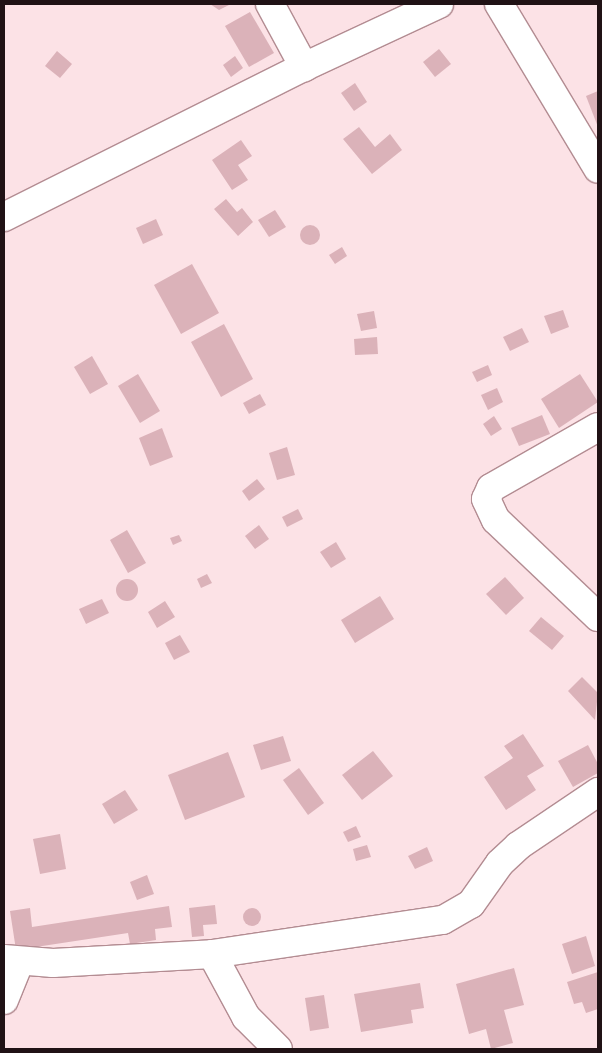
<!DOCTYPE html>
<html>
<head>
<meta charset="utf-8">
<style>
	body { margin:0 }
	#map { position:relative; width:602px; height:1053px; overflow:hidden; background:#fce2e6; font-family:"PT Serif",serif }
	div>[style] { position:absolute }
	.building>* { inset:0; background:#dbb2b9 }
	.round { border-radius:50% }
	.roads { filter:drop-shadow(1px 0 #b38c92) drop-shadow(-1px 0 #b38c92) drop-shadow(0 1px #b38c92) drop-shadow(0 -1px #b38c92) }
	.minor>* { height:28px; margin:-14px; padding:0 14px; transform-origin:14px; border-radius:14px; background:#fff }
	span { translate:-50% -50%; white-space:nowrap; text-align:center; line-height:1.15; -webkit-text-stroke:4px #fdf4f6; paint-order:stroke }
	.frame { position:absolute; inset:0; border:5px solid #201215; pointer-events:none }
</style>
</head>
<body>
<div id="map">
	<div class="building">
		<i style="clip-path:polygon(210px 4px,231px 4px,219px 10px)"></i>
		<i style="clip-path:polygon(250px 12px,274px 53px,249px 67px,225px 26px)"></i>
		<i style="clip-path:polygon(439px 49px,451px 64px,435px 77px,423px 62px)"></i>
		<i style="clip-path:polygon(57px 51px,72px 64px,60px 78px,45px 66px)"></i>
		<i style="clip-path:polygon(235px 56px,243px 68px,231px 77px,223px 65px)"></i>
		<i style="clip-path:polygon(355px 83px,367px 102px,354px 111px,341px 93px)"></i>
		<i style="clip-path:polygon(598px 91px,598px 127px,586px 96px)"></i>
		<i style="clip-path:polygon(359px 127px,375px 147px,390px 134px,402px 150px,372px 174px,343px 139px)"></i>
		<i style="clip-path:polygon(241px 140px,252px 156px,238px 165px,248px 180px,232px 190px,212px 160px)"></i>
		<i style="clip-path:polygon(226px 199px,237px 212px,242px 208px,253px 222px,238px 236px,214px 209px)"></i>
		<i style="clip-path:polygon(275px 210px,286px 227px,269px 237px,258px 220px)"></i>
		<i style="clip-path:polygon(156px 219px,163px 235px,143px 244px,136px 228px)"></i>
		<i class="round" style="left:300px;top:225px;width:20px;height:20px"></i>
		<i style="clip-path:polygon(342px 247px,347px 256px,335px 264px,329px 255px)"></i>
		<i style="clip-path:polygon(192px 264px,219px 313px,181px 334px,154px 285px)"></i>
		<i style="clip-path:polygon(563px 310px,569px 327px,551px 334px,544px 316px)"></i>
		<i style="clip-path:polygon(374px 311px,377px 328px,361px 331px,357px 314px)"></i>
		<i style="clip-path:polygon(224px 324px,253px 379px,221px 397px,191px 342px)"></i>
		<i style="clip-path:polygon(522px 328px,529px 342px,510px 351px,503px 337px)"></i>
		<i style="clip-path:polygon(377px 337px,378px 354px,355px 355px,354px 339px)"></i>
		<i style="clip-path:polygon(92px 356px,108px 384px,90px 394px,74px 367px)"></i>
		<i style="clip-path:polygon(488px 365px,492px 375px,477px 382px,472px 372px)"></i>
		<i style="clip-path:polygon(138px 374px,160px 411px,140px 423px,118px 386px)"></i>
		<i style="clip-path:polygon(580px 374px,598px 402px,559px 428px,541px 399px)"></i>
		<i style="clip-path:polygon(497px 388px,503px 402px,488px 410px,481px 395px)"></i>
		<i style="clip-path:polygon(260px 394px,266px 405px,249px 414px,243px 403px)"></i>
		<i style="clip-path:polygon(542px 415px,550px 434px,519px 446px,511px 428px)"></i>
		<i style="clip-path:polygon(494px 416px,502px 429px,491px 436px,483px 424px)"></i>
		<i style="clip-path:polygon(162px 428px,173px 457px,150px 466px,139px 438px)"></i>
		<i style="clip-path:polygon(287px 447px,295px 475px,277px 480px,269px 453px)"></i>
		<i style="clip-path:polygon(257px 479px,265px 489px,249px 501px,242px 491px)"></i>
		<i style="clip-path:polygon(298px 509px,303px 519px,287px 527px,282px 517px)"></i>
		<i style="clip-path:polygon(259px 525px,269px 539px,255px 549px,245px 536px)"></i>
		<i style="clip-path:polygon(127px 530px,146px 563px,128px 573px,110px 540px)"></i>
		<i style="clip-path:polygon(179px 535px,182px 541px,173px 545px,170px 538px)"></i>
		<i style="clip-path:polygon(336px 542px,346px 559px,331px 568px,320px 552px)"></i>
		<i style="clip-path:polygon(207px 574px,212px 583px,201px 588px,197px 579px)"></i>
		<i style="clip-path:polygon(505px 577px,524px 598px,506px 615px,486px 594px)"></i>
		<i class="round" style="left:116px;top:579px;width:22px;height:22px"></i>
		<i style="clip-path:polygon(380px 596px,394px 619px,355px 643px,341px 620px)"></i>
		<i style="clip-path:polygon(102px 599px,109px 613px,86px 624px,79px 609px)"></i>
		<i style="clip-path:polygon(165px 601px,175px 617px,157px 628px,148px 612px)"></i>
		<i style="clip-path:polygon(541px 617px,564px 636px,552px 650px,529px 631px)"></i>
		<i style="clip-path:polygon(180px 635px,190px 652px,174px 660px,165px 643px)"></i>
		<i style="clip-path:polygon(582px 677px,598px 693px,595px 720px,568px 691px)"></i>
		<i style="clip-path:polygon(523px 734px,544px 766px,527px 776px,536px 790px,506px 810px,484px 777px,513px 758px,504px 746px)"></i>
		<i style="clip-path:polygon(283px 736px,291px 761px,261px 770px,253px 745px)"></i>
		<i style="clip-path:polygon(588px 745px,598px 764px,598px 773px,573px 787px,558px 761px)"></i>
		<i style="clip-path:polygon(373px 751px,393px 776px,362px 800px,342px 775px)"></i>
		<i style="clip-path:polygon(228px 752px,245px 797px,185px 820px,168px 775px)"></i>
		<i style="clip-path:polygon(299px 768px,324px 803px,308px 815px,283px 780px)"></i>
		<i style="clip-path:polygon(125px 790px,138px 810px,114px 824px,102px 804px)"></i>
		<i style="clip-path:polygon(356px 826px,361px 837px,348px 842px,343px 832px)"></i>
		<i style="clip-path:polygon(60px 834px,66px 869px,40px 874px,33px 839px)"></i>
		<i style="clip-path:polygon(367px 845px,371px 857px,356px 861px,353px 849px)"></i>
		<i style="clip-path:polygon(427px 847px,433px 861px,415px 869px,408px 856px)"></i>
		<i style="clip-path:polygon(147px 875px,154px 894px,137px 900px,130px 882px)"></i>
		<i style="clip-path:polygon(215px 905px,217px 924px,203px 925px,204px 936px,192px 937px,189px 908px)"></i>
		<i style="clip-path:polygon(169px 906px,172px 927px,155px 929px,156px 940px,130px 944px,128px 933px,16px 950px,10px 911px,30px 908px,32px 927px)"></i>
		<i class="round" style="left:243px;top:908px;width:18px;height:18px"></i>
		<i style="clip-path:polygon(586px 936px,595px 966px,572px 974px,562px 944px)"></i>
		<i style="clip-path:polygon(514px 968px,524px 1005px,504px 1010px,513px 1043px,491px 1049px,486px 1029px,469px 1034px,456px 984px)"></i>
		<i style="clip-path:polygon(598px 972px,598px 1009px,586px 1013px,582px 1002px,574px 1004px,567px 982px)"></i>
		<i style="clip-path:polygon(420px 983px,424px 1008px,411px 1010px,413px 1023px,361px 1032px,354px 994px)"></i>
		<i style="clip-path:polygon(324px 995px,329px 1028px,310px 1031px,305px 998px)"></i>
	</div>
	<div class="roads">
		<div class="minor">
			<i style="left:270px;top:4px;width:72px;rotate:61.6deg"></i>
			<i style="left:499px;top:4px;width:192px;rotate:59deg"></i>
			<i style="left:4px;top:217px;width:335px;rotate:-26.6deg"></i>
			<i style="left:304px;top:67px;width:149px;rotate:-25deg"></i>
			<i style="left:598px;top:427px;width:123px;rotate:150.3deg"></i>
			<i style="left:491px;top:488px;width:12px;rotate:114deg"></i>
			<i style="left:486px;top:499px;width:23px;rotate:65deg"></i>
			<i style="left:496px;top:520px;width:141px;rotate:43.6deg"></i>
			<i style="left:212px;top:954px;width:72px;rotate:61.6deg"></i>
			<i style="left:246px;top:1017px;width:45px;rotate:45deg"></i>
			<i style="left:4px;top:959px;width:49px;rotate:4.7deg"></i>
			<i style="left:53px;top:963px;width:159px;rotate:-3.2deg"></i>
			<i style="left:212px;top:954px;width:233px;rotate:-8.4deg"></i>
			<i style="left:443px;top:920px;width:32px;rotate:-30deg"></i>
			<i style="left:471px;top:904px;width:50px;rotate:-54.7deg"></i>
			<i style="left:500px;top:863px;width:25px;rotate:-43deg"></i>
			<i style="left:518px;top:846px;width:97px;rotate:-34deg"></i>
			<i style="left:4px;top:1000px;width:40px;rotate:-68deg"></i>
		</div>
	</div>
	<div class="frame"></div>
</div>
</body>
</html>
